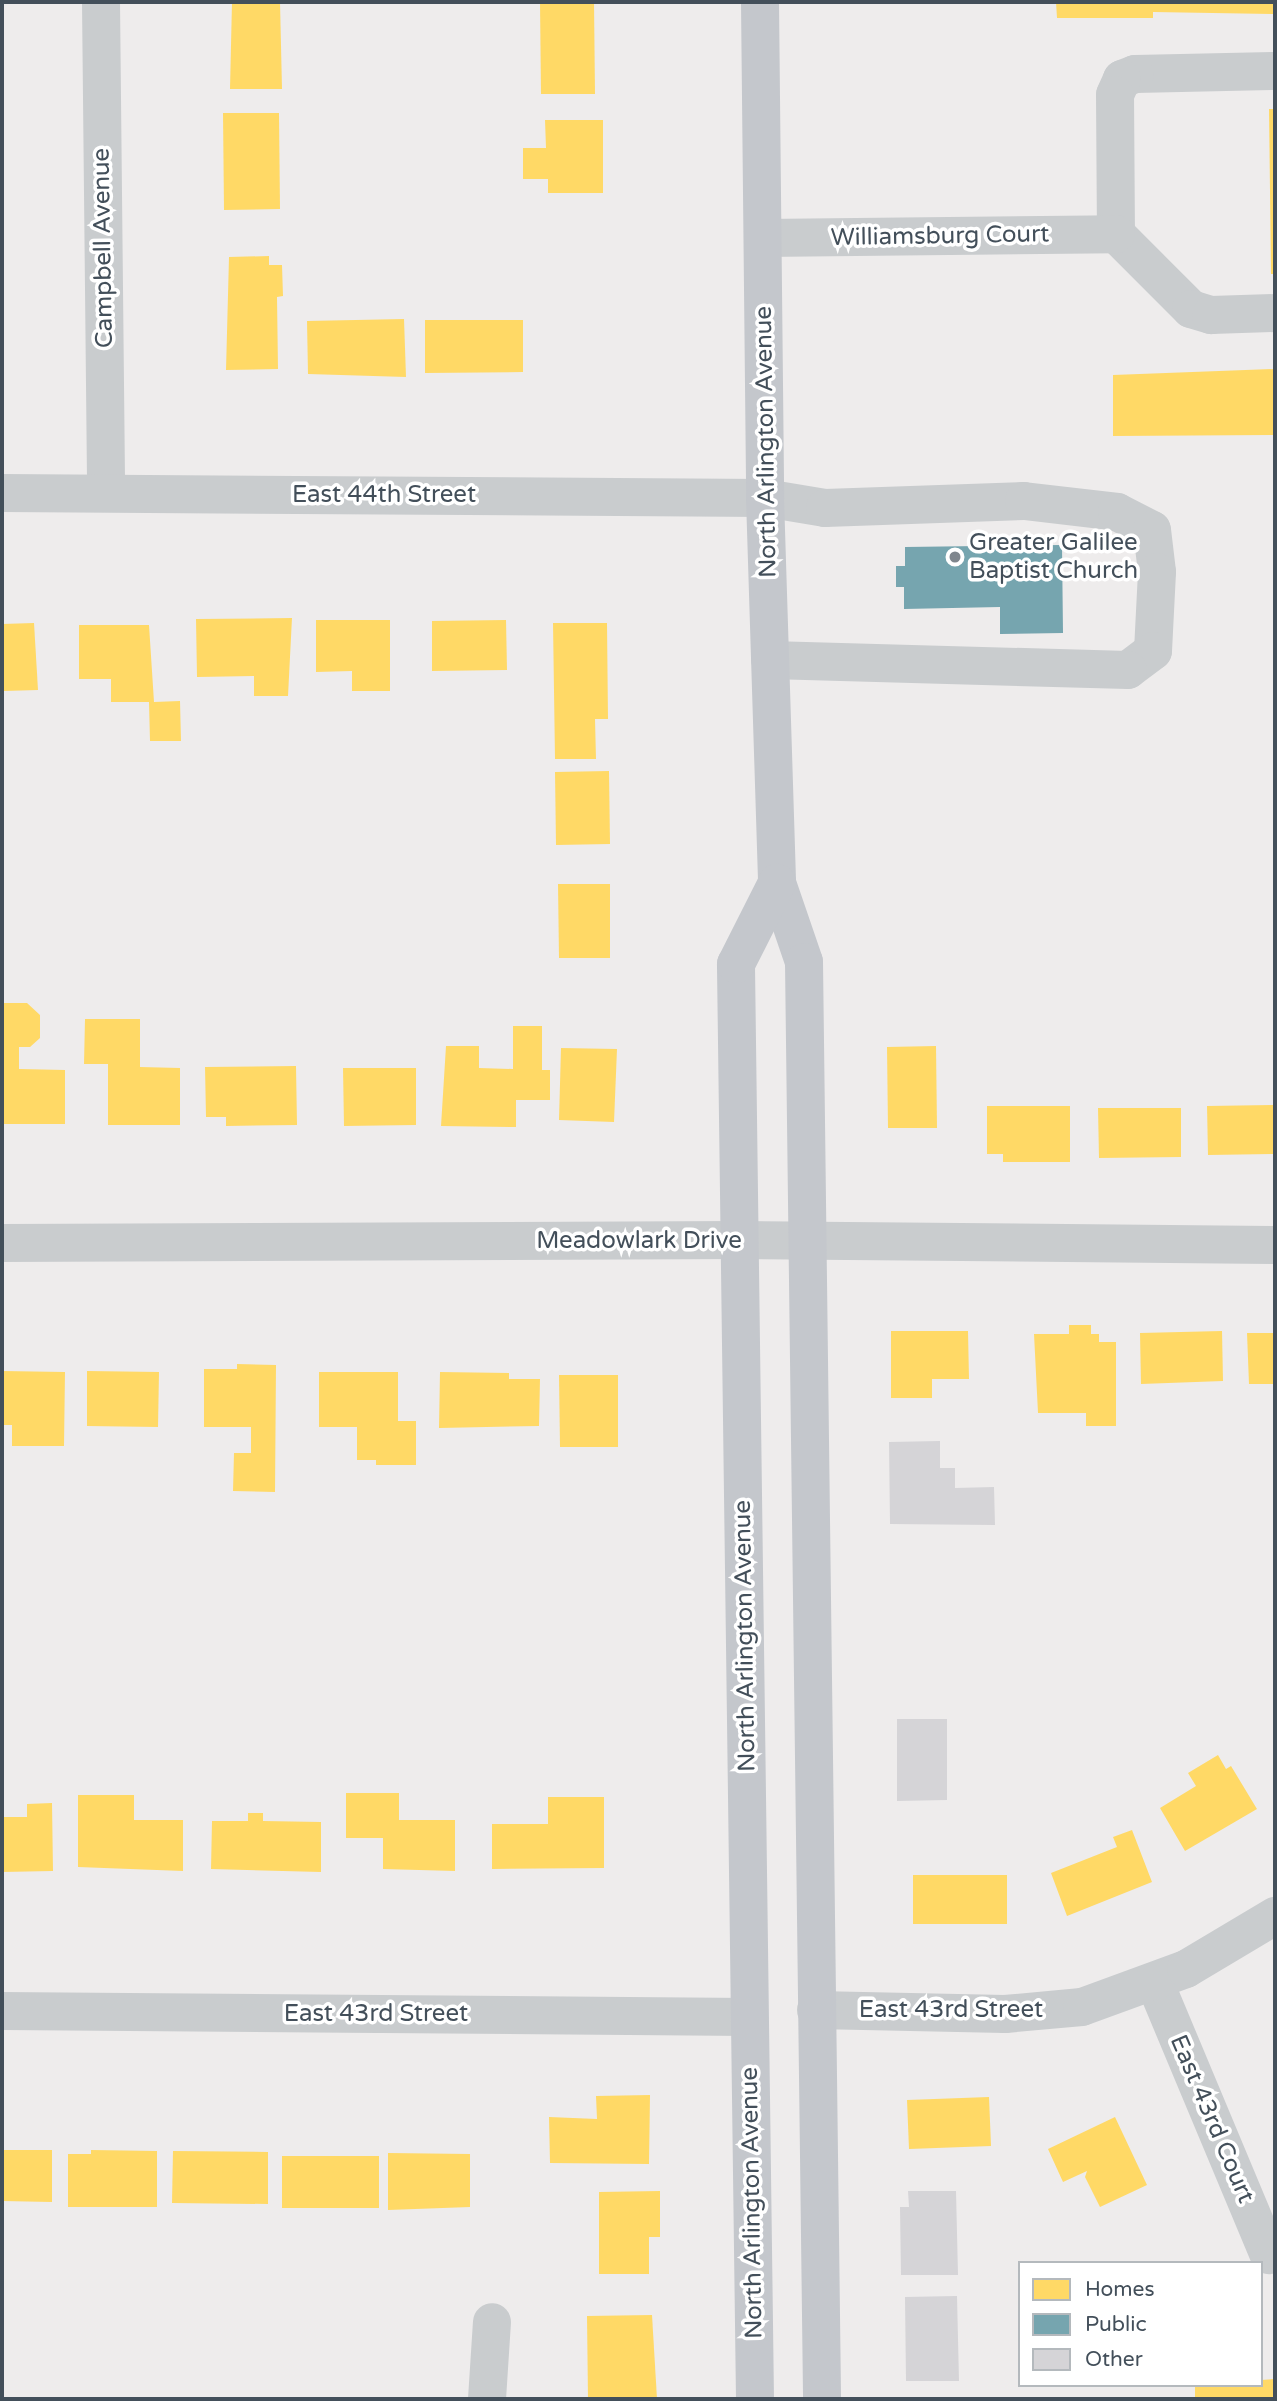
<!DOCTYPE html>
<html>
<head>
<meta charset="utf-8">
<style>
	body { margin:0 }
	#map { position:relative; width:1277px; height:2401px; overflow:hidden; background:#eeecec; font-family:"Varela Round",sans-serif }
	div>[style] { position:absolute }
	.homes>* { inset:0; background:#ffd966 }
	.public>* { inset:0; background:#76a5af }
	.building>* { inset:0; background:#d5d4d7 }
	.minor>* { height:38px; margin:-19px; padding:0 19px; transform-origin:19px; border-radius:19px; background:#c9ccce }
	.major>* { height:38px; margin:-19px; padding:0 19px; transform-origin:19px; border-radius:19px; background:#c4c7cc }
	.dots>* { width:19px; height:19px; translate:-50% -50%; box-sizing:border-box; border:4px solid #fff; border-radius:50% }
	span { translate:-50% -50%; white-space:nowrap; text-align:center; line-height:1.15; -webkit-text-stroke:7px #fff; paint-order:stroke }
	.street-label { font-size:24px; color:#434f5a }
	.poi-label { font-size:24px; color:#434f5a }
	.left { translate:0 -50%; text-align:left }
	.frame { position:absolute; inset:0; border:4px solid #434f5a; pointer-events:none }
	.legend { position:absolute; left:1018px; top:2261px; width:245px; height:126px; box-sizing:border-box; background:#fff; border:2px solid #b4b9bd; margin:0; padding:9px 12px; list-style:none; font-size:21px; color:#434f5a }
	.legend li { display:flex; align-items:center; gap:14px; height:35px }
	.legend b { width:35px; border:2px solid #b4b9bd }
</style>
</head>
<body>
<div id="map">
	<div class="homes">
		<i style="clip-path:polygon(232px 2px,280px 2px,282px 89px,230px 89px)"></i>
		<i style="clip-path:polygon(540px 2px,594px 2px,595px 94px,541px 94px)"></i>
		<i style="clip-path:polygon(1056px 2px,1275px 2px,1275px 14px,1153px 12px,1153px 18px,1057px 18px)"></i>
		<i style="clip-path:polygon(1269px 109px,1275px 109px,1275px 274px,1271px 274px)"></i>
		<i style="clip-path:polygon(223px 113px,279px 113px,280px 209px,224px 210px)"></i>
		<i style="clip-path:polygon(545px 120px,603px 120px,603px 193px,548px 193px,548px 179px,523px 179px,523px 148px,546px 148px)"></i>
		<i style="clip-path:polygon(269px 256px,269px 265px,282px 265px,283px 296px,277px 297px,278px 369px,226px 370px,229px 257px)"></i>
		<i style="clip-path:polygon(404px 319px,406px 377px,308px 374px,307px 321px)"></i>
		<i style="clip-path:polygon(425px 320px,523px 320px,523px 372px,425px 373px)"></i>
		<i style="clip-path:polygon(1275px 369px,1275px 435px,1113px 436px,1113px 375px)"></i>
		<i style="clip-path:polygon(292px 618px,288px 696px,254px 696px,254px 676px,197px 677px,196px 619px)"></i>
		<i style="clip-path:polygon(316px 620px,390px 620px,390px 691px,352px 691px,352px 671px,316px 672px)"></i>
		<i style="clip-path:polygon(506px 620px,507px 670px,432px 671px,432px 621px)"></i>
		<i style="clip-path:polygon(34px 623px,38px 690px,4px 691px,2px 624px)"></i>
		<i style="clip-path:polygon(553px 623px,607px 623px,608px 719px,595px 719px,596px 759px,555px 759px)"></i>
		<i style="clip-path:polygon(79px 625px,149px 625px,154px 702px,180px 701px,181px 741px,150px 741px,149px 702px,111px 702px,111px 679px,79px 679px)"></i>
		<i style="clip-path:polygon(609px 771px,610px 844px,556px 845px,555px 772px)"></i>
		<i style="clip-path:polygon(558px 884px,610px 884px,610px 958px,559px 958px)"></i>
		<i style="clip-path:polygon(2px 1003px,27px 1003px,40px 1015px,40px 1038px,30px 1047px,19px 1047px,19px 1069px,65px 1070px,65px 1124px,2px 1124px)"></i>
		<i style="clip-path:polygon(85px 1019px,140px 1019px,140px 1067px,180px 1068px,180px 1125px,108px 1125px,108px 1064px,84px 1064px)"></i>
		<i style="clip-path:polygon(513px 1026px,542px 1026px,542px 1070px,550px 1070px,550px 1100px,516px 1100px,516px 1127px,441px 1126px,446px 1046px,479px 1046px,479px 1068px,513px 1069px)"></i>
		<i style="clip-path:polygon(936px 1046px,937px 1128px,888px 1128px,887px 1047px)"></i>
		<i style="clip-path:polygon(561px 1048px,617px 1049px,614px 1122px,559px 1120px)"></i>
		<i style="clip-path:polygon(296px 1066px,297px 1125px,226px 1126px,226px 1117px,206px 1117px,205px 1067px)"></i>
		<i style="clip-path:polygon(343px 1068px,416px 1068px,416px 1125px,344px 1126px)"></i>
		<i style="clip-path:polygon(1275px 1105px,1275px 1154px,1208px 1155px,1207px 1106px)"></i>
		<i style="clip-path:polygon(987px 1106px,1070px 1106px,1070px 1162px,1003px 1162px,1003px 1154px,987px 1154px)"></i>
		<i style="clip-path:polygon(1098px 1108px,1181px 1108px,1181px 1157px,1099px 1158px)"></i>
		<i style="clip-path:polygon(1069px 1325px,1091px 1325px,1091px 1334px,1099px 1334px,1099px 1342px,1116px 1342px,1116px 1426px,1086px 1426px,1086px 1413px,1038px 1413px,1034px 1334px,1069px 1334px)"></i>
		<i style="clip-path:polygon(891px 1331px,968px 1331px,969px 1379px,932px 1379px,932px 1398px,891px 1398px)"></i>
		<i style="clip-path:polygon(1222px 1331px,1223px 1381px,1141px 1384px,1140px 1333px)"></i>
		<i style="clip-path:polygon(1247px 1333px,1275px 1333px,1275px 1384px,1249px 1384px)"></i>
		<i style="clip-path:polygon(237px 1364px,276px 1365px,275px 1492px,233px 1491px,234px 1453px,251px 1453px,251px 1427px,204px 1427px,204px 1369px,237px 1369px)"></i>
		<i style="clip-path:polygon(2px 1371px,65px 1372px,64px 1446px,12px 1446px,12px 1425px,2px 1425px)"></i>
		<i style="clip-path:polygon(87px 1371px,159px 1372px,158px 1427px,87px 1426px)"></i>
		<i style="clip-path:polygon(319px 1372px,398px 1372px,398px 1421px,416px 1421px,416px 1465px,376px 1465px,376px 1460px,357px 1460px,357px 1427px,319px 1427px)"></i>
		<i style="clip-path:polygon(440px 1372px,509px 1373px,509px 1379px,540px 1379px,539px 1426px,439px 1428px)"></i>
		<i style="clip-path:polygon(559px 1375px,618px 1375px,618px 1447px,560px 1447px)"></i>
		<i style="clip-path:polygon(1218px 1755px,1226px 1769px,1231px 1766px,1257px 1809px,1185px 1851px,1160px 1808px,1196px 1786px,1188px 1773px)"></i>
		<i style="clip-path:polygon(346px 1793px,399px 1793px,399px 1820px,455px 1820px,455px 1871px,383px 1869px,383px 1838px,346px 1838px)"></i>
		<i style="clip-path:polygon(78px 1795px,134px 1795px,134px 1820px,183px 1820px,183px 1871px,78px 1867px)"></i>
		<i style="clip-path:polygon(548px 1797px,604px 1797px,604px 1868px,492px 1869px,492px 1824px,548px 1824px)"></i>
		<i style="clip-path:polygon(52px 1803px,53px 1871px,2px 1872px,2px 1817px,27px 1817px,27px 1804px)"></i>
		<i style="clip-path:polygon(248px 1813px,263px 1813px,263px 1821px,321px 1822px,321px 1872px,211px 1869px,212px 1821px,248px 1821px)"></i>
		<i style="clip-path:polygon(1132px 1830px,1152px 1882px,1067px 1916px,1051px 1873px,1117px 1847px,1113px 1837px)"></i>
		<i style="clip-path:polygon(913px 1875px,1007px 1875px,1007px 1924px,913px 1924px)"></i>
		<i style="clip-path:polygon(650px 2095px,649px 2164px,550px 2163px,549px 2117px,597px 2119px,596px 2096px)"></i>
		<i style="clip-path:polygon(989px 2097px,991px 2146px,909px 2149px,907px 2100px)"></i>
		<i style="clip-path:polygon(1115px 2117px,1147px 2185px,1100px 2207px,1085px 2177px,1087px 2171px,1063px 2182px,1048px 2149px)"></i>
		<i style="clip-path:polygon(2px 2150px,52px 2150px,52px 2202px,2px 2201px)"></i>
		<i style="clip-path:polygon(91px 2150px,157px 2151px,157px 2207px,68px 2207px,68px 2154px,91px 2154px)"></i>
		<i style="clip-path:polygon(173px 2151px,268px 2152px,268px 2204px,172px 2203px)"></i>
		<i style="clip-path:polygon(388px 2153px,470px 2154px,470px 2207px,388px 2210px)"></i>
		<i style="clip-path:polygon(282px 2156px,379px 2156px,379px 2208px,282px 2208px)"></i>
		<i style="clip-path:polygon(660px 2191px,660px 2237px,649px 2237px,649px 2274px,599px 2274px,599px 2192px)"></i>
		<i style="clip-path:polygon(652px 2315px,657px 2399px,588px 2399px,587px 2316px)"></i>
		<i style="clip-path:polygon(1275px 2379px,1275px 2399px,1195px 2399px,1195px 2385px,1261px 2385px,1261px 2380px)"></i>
	</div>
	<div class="public">
		<i style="clip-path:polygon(1062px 545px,1063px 633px,1000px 634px,1000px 607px,904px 609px,904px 587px,896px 587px,896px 566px,905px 566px,905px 547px)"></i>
	</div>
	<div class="building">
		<i style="clip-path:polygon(940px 1441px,940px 1468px,955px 1468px,955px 1488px,994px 1487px,995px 1525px,890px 1524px,889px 1442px)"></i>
		<i style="clip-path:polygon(897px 1719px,947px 1719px,947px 1800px,897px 1801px)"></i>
		<i style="clip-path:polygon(908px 2191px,956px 2191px,958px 2275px,901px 2275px,900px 2207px,909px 2207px)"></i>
		<i style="clip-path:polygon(957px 2296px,959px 2381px,906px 2381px,905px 2297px)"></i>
	</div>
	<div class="minor">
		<i style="left:101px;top:2px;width:491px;rotate:89.4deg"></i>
		<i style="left:1275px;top:71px;width:140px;rotate:178.8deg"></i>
		<i style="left:1135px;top:74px;width:14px;rotate:159deg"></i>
		<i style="left:1122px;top:79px;width:17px;rotate:114deg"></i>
		<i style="left:1115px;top:95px;width:139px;rotate:89.6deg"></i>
		<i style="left:1116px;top:234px;width:106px;rotate:45deg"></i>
		<i style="left:1191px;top:309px;width:21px;rotate:17deg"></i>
		<i style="left:1211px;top:315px;width:64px;rotate:-1.8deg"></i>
		<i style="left:763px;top:238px;width:353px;rotate:-0.6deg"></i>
		<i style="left:2px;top:493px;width:763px;rotate:0.38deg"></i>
		<i style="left:765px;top:498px;width:61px;rotate:9.5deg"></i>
		<i style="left:825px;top:508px;width:199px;rotate:-2deg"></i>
		<i style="left:1024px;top:501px;width:94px;rotate:6.7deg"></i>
		<i style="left:1117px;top:512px;width:39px;rotate:27deg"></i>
		<i style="left:1152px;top:530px;width:42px;rotate:83.2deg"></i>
		<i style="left:1157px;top:572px;width:79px;rotate:92.9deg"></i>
		<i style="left:1153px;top:651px;width:31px;rotate:143deg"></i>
		<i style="left:1128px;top:670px;width:358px;rotate:-178.4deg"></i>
		<i style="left:2px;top:1243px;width:739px;rotate:-0.23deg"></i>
		<i style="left:741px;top:1240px;width:534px;rotate:0.54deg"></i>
		<i style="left:1155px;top:1983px;width:295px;rotate:67.3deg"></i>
		<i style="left:816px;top:2010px;width:189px;rotate:1.2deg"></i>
		<i style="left:1005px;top:2014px;width:77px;rotate:-5.2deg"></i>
		<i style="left:1082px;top:2007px;width:111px;rotate:-20.1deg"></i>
		<i style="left:1186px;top:1969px;width:104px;rotate:-30.8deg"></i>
		<i style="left:2px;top:2011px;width:747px;rotate:0.46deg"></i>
		<i style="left:487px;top:2399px;width:77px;rotate:-86.3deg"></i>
	</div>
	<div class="major">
		<i style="left:760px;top:2px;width:496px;rotate:89.4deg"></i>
		<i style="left:765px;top:498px;width:385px;rotate:88.2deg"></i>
		<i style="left:777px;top:883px;width:83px;rotate:71.1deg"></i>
		<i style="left:804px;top:962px;width:1437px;rotate:89.28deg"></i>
		<i style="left:755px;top:2399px;width:1435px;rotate:-90.76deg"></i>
		<i style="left:736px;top:964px;width:91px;rotate:-63.2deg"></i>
	</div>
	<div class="dots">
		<i style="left:955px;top:557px;background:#7f868d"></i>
	</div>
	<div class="street-label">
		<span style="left:940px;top:236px;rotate:-1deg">Williamsburg Court</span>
		<span style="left:103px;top:248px;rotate:-91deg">Campbell Avenue</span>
		<span style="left:766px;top:442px;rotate:-91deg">North Arlington Avenue</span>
		<span style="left:384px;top:495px">East 44th Street</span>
		<span style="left:639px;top:1241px">Meadowlark Drive</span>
		<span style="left:745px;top:1636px;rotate:-91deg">North Arlington Avenue</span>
		<span style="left:951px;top:2010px">East 43rd Street</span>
		<span style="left:376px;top:2014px">East 43rd Street</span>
		<span style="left:1212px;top:2119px;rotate:67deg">East 43rd Court</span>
		<span style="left:752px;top:2203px;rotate:-91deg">North Arlington Avenue</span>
	</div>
	<div class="poi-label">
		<span class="left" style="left:969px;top:557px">Greater Galilee<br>Baptist Church</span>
	</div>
	<div class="frame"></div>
	<ul class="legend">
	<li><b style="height:19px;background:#ffd966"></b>Homes</li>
	<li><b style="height:19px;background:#76a5af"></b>Public</li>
	<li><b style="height:19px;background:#d5d4d7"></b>Other</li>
	</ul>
</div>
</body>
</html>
